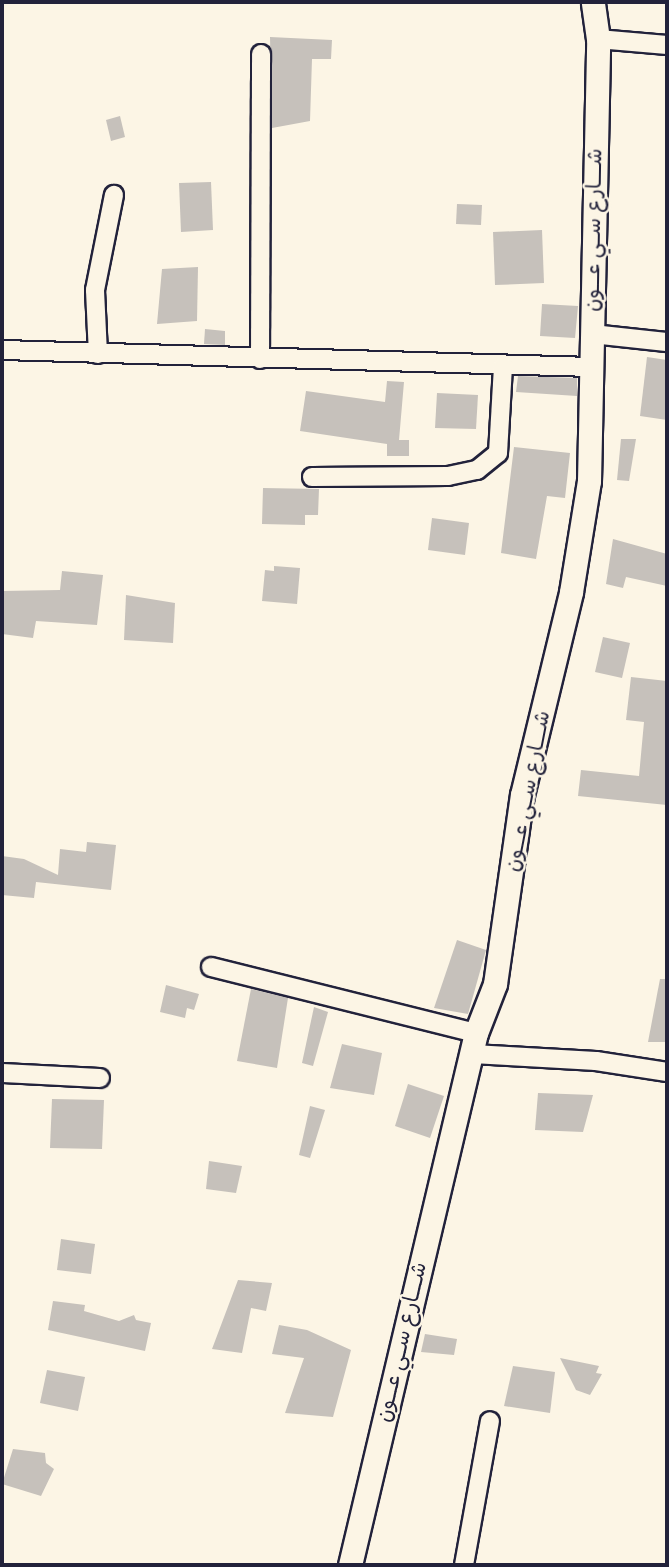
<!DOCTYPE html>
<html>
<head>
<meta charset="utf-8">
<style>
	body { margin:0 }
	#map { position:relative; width:669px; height:1567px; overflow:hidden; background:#fcf5e5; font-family:Sriracha,"Playpen Sans Arabic",sans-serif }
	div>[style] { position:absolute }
	.building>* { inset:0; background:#c6c1bb }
	.roads { filter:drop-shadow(2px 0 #22223b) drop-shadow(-2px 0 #22223b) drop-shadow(0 2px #22223b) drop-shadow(0 -2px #22223b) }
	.minor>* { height:18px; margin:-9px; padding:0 9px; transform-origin:9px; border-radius:9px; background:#fcf5e5 }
	.tertiary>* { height:23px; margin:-11.5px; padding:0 11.5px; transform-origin:11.5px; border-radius:11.5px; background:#fcf5e5 }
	span { translate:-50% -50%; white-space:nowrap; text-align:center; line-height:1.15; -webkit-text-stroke:5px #fcf5e5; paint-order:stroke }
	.street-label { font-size:21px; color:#22223b }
	.frame { position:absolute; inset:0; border:4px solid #22223b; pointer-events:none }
</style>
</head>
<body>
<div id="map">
	<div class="building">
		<i style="clip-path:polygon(270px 37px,332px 40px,331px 59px,312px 59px,310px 121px,272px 128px)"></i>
		<i style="clip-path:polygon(120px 116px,125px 137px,111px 141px,106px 120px)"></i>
		<i style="clip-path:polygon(211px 182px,213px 230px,181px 232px,179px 183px)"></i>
		<i style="clip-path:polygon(457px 204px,482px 205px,481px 225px,456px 224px)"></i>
		<i style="clip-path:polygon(542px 230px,544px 283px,495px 285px,493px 232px)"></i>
		<i style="clip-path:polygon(198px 267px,197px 321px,157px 324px,162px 269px)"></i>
		<i style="clip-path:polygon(542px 304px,578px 306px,575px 338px,540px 336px)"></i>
		<i style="clip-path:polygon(205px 329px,225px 331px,225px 345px,204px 344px)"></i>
		<i style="clip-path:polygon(647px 357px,667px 360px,667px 420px,640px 416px)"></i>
		<i style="clip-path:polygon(518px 376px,577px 378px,577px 396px,516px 392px)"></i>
		<i style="clip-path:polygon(387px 381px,404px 382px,399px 440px,409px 440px,409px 456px,387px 456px,387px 444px,300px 431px,306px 391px,385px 402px)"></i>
		<i style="clip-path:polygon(437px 393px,478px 395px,476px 429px,435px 428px)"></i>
		<i style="clip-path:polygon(621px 439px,636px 439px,629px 481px,617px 480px)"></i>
		<i style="clip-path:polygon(514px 447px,570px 453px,565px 498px,547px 496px,536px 559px,501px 553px)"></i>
		<i style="clip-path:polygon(263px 488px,319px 489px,318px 515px,305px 515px,305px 525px,262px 524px)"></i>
		<i style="clip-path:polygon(432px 518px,469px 523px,465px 555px,428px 550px)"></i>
		<i style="clip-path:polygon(613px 539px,667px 554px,667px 586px,626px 577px,623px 588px,606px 584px)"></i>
		<i style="clip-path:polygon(274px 566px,300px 568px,297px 604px,262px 601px,265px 570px,274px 571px)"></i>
		<i style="clip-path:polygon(62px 571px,103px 575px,97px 625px,36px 621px,33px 638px,2px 634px,2px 591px,60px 590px)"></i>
		<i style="clip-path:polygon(126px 595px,175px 603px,173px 643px,124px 640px)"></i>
		<i style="clip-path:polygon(603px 637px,630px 643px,622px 678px,595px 672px)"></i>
		<i style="clip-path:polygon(631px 677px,667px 681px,667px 805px,578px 796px,581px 770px,639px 776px,644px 722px,626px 720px)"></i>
		<i style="clip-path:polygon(87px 842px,116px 845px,111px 890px,36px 882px,34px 898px,2px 895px,2px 856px,24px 859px,58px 875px,60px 849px,86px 852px)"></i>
		<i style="clip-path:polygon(457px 940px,486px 950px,468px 1014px,434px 1008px)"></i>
		<i style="clip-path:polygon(660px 979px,667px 979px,667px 1042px,648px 1042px)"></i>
		<i style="clip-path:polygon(166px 985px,199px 994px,194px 1010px,187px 1008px,185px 1018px,160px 1012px)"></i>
		<i style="clip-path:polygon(251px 989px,288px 998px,277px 1068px,237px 1061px)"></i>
		<i style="clip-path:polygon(314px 1007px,328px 1012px,313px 1066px,302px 1063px)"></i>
		<i style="clip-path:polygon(342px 1044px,382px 1053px,374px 1095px,330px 1088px)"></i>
		<i style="clip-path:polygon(408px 1084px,444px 1096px,430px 1138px,395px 1126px)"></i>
		<i style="clip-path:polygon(538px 1093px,593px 1095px,583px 1132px,535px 1130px)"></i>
		<i style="clip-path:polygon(52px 1099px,104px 1100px,102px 1149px,50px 1148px)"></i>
		<i style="clip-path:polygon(310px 1106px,325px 1110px,310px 1158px,299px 1155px)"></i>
		<i style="clip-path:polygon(209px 1161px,242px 1166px,236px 1193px,206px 1189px)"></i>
		<i style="clip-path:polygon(61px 1239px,95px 1244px,91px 1274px,57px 1270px)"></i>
		<i style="clip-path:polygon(238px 1280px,272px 1283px,266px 1311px,251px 1308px,242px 1353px,212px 1349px)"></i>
		<i style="clip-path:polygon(53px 1301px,85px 1305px,84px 1311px,119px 1321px,134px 1315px,136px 1320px,151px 1323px,145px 1351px,48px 1330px)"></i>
		<i style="clip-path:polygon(279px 1325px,307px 1330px,351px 1350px,333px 1417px,285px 1413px,304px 1358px,272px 1354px)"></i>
		<i style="clip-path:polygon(425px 1334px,457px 1339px,454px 1355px,421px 1352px)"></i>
		<i style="clip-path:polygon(560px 1358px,599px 1366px,596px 1373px,602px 1374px,590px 1395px,576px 1390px)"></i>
		<i style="clip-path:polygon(513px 1366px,555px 1372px,550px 1413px,504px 1406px)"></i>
		<i style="clip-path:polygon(47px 1370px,85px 1377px,78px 1411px,40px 1403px)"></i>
		<i style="clip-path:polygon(13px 1449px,45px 1453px,46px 1463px,54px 1469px,41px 1496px,2px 1484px)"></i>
	</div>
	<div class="roads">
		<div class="minor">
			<i style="left:598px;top:39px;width:69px;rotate:5deg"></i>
			<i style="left:592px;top:334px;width:75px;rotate:6.1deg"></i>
			<i style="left:2px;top:350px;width:590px;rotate:1.65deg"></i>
			<i style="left:98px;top:354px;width:64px;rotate:-92.7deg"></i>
			<i style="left:95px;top:290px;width:97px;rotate:-78.7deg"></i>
			<i style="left:260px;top:359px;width:305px;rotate:-89.8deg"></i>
			<i style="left:312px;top:477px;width:136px;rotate:-0.4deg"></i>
			<i style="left:448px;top:476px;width:30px;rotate:-12deg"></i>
			<i style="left:477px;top:470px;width:27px;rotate:-39deg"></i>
			<i style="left:498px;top:453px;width:87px;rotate:-86.7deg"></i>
			<i style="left:211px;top:967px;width:273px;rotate:14deg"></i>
			<i style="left:473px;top:1054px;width:123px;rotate:3.3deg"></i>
			<i style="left:596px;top:1061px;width:72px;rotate:8.8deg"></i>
			<i style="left:2px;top:1073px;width:98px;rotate:2.9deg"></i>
			<i style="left:464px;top:1565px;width:146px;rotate:-79.8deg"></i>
		</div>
		<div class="tertiary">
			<i style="left:350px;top:1565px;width:547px;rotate:-76.68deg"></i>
			<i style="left:476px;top:1033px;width:53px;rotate:-68.8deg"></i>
			<i style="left:495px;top:984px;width:191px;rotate:-81.9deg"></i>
			<i style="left:522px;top:795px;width:209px;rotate:-76.4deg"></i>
			<i style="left:571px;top:592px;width:112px;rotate:-80.8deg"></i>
			<i style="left:589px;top:481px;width:442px;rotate:-88.8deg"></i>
			<i style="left:598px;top:39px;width:37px;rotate:-98deg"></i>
		</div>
	</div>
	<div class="street-label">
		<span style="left:593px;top:230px;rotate:-89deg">شــــارع ســي عـــون</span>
		<span style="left:527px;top:791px;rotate:-79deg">شــــارع ســي عـــون</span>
		<span style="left:401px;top:1342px;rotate:-77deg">شــــارع ســي عـــون</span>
	</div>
	<div class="frame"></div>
</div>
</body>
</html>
